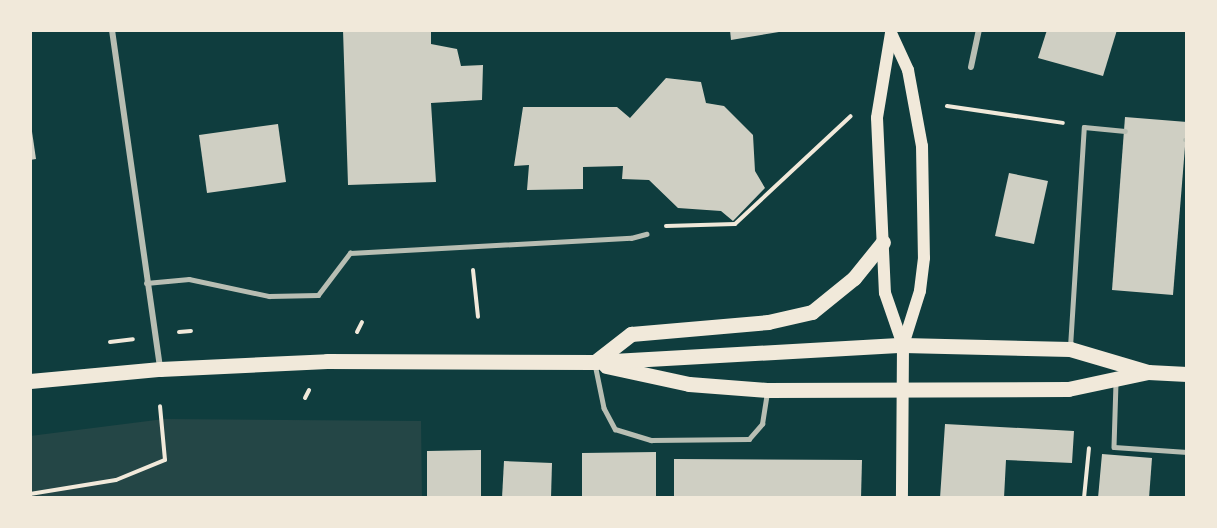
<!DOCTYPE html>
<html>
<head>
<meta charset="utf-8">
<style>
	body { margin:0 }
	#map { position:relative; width:1217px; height:528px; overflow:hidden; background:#0f3d3e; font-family:"Fira Sans Condensed",sans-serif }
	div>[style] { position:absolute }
	.green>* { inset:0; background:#244646 }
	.building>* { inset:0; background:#cfcfc3 }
	.path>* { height:4px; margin:-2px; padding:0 2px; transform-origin:2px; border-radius:2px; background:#f1e9da }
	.service>* { height:4.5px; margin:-2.25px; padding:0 2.25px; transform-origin:2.25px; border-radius:2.25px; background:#b8beb3 }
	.minor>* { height:6px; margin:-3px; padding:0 3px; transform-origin:3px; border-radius:3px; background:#b8beb3 }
	.secondary>* { height:12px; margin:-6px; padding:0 6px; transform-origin:6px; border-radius:6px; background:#f1e9da }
	.primary>* { height:15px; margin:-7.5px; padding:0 7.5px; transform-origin:7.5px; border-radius:7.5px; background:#f1e9da }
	span { translate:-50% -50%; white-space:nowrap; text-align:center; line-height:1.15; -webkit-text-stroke:4.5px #f1e9da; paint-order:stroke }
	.frame { position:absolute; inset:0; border:32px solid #f1e9da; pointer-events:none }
</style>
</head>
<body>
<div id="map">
	<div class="green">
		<i style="clip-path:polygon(164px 419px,421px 421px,422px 498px,30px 498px,30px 436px)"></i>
	</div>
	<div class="building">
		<i style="clip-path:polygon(343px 30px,431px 30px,431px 44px,457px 49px,461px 66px,483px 65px,482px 100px,431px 103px,436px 182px,348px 185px)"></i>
		<i style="clip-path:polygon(730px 30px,785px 30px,785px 31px,731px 40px)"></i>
		<i style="clip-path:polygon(1047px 30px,1117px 30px,1103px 76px,1038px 58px)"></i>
		<i style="clip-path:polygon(666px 78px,701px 82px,706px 103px,724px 106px,753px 135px,755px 171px,765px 188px,733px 221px,721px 211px,678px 208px,649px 180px,622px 179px,623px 166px,583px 167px,583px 189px,527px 190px,529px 165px,514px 166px,523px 107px,617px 107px,630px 118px)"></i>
		<i style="clip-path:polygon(1125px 117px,1187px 122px,1173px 295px,1112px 290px)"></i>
		<i style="clip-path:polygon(30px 118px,36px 159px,30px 160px)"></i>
		<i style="clip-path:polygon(278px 124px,286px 182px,207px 193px,199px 135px)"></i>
		<i style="clip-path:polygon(1009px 173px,1048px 181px,1034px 244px,995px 236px)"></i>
		<i style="clip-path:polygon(945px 424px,1074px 431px,1072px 463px,1006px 460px,1004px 498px,940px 498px)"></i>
		<i style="clip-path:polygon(481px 450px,481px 498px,427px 498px,427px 451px)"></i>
		<i style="clip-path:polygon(656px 452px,656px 498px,582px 498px,582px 453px)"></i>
		<i style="clip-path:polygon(1102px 454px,1152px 458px,1149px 498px,1098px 498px)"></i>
		<i style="clip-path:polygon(674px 459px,862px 460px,861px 498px,674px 498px)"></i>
		<i style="clip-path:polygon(504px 461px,552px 463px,551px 498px,502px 498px)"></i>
	</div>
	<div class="path">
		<i style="left:947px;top:106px;width:117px;rotate:8.3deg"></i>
		<i style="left:666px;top:226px;width:69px;rotate:-1.7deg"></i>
		<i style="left:735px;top:224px;width:158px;rotate:-43deg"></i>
		<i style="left:473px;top:270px;width:47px;rotate:83.9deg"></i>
		<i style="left:179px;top:332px;width:12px;rotate:-5deg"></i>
		<i style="left:357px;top:332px;width:11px;rotate:-63deg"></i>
		<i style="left:110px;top:342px;width:23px;rotate:-7deg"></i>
		<i style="left:305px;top:398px;width:9px;rotate:-63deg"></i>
		<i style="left:30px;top:494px;width:87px;rotate:-9.2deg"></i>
		<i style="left:116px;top:480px;width:53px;rotate:-22.2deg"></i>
		<i style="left:165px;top:460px;width:54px;rotate:-95.3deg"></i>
		<i style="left:1084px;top:498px;width:50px;rotate:-84.3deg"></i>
	</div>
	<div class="service">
		<i style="left:1185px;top:140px;width:2px"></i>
		<i style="left:146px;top:283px;width:43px;rotate:-5.3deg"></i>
		<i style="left:189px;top:279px;width:82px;rotate:12deg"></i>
		<i style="left:269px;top:296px;width:49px;rotate:-1.2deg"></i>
		<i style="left:318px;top:295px;width:53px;rotate:-52.7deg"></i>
		<i style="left:350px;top:253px;width:281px;rotate:-3.1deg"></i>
		<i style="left:631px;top:238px;width:16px;rotate:-15deg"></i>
		<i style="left:1070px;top:347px;width:220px;rotate:-86.4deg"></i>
		<i style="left:1084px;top:127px;width:41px;rotate:5.6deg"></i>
		<i style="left:595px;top:364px;width:45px;rotate:78.4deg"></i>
		<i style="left:604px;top:408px;width:24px;rotate:62deg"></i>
		<i style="left:615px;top:429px;width:38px;rotate:17deg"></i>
		<i style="left:651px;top:440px;width:98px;rotate:-0.6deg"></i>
		<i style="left:749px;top:439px;width:20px;rotate:-49deg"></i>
		<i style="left:762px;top:424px;width:31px;rotate:-81deg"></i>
		<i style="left:1116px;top:383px;width:64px;rotate:91.8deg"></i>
		<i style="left:1114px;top:447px;width:73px;rotate:3.9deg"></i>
	</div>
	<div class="minor">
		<i style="left:112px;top:30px;width:341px;rotate:81.9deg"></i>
		<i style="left:971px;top:67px;width:38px;rotate:-78deg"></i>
	</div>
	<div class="secondary">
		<i style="left:891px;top:33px;width:86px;rotate:99.4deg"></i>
		<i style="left:877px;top:118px;width:175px;rotate:87.4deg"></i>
		<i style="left:885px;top:293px;width:55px;rotate:70.9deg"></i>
		<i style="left:903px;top:345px;width:153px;rotate:90.4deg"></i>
		<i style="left:891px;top:33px;width:41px;rotate:65.3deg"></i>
		<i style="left:908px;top:70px;width:77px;rotate:79.6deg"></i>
		<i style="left:922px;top:146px;width:112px;rotate:89deg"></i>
		<i style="left:924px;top:258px;width:33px;rotate:97deg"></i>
		<i style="left:920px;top:291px;width:57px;rotate:107.5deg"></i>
	</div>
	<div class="primary">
		<i style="left:595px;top:362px;width:46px;rotate:-37.9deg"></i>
		<i style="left:631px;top:334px;width:138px;rotate:-5deg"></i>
		<i style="left:768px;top:322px;width:45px;rotate:-12.8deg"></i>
		<i style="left:812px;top:312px;width:54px;rotate:-39deg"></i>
		<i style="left:854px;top:278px;width:46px;rotate:-51.1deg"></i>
		<i style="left:606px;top:366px;width:85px;rotate:12.2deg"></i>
		<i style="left:689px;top:384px;width:78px;rotate:4.4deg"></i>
		<i style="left:767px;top:390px;width:301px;rotate:-0.2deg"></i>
		<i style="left:1068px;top:389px;width:82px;rotate:-12deg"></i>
		<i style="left:30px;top:381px;width:131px;rotate:-5.3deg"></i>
		<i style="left:160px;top:369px;width:167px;rotate:-2.7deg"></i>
		<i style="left:327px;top:361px;width:268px;rotate:0.2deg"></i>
		<i style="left:595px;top:362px;width:308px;rotate:-3.2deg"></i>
		<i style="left:903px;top:345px;width:167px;rotate:1.4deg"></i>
		<i style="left:1070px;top:349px;width:81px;rotate:16.4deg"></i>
		<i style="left:1148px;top:372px;width:39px;rotate:3deg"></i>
	</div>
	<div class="frame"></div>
</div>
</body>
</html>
